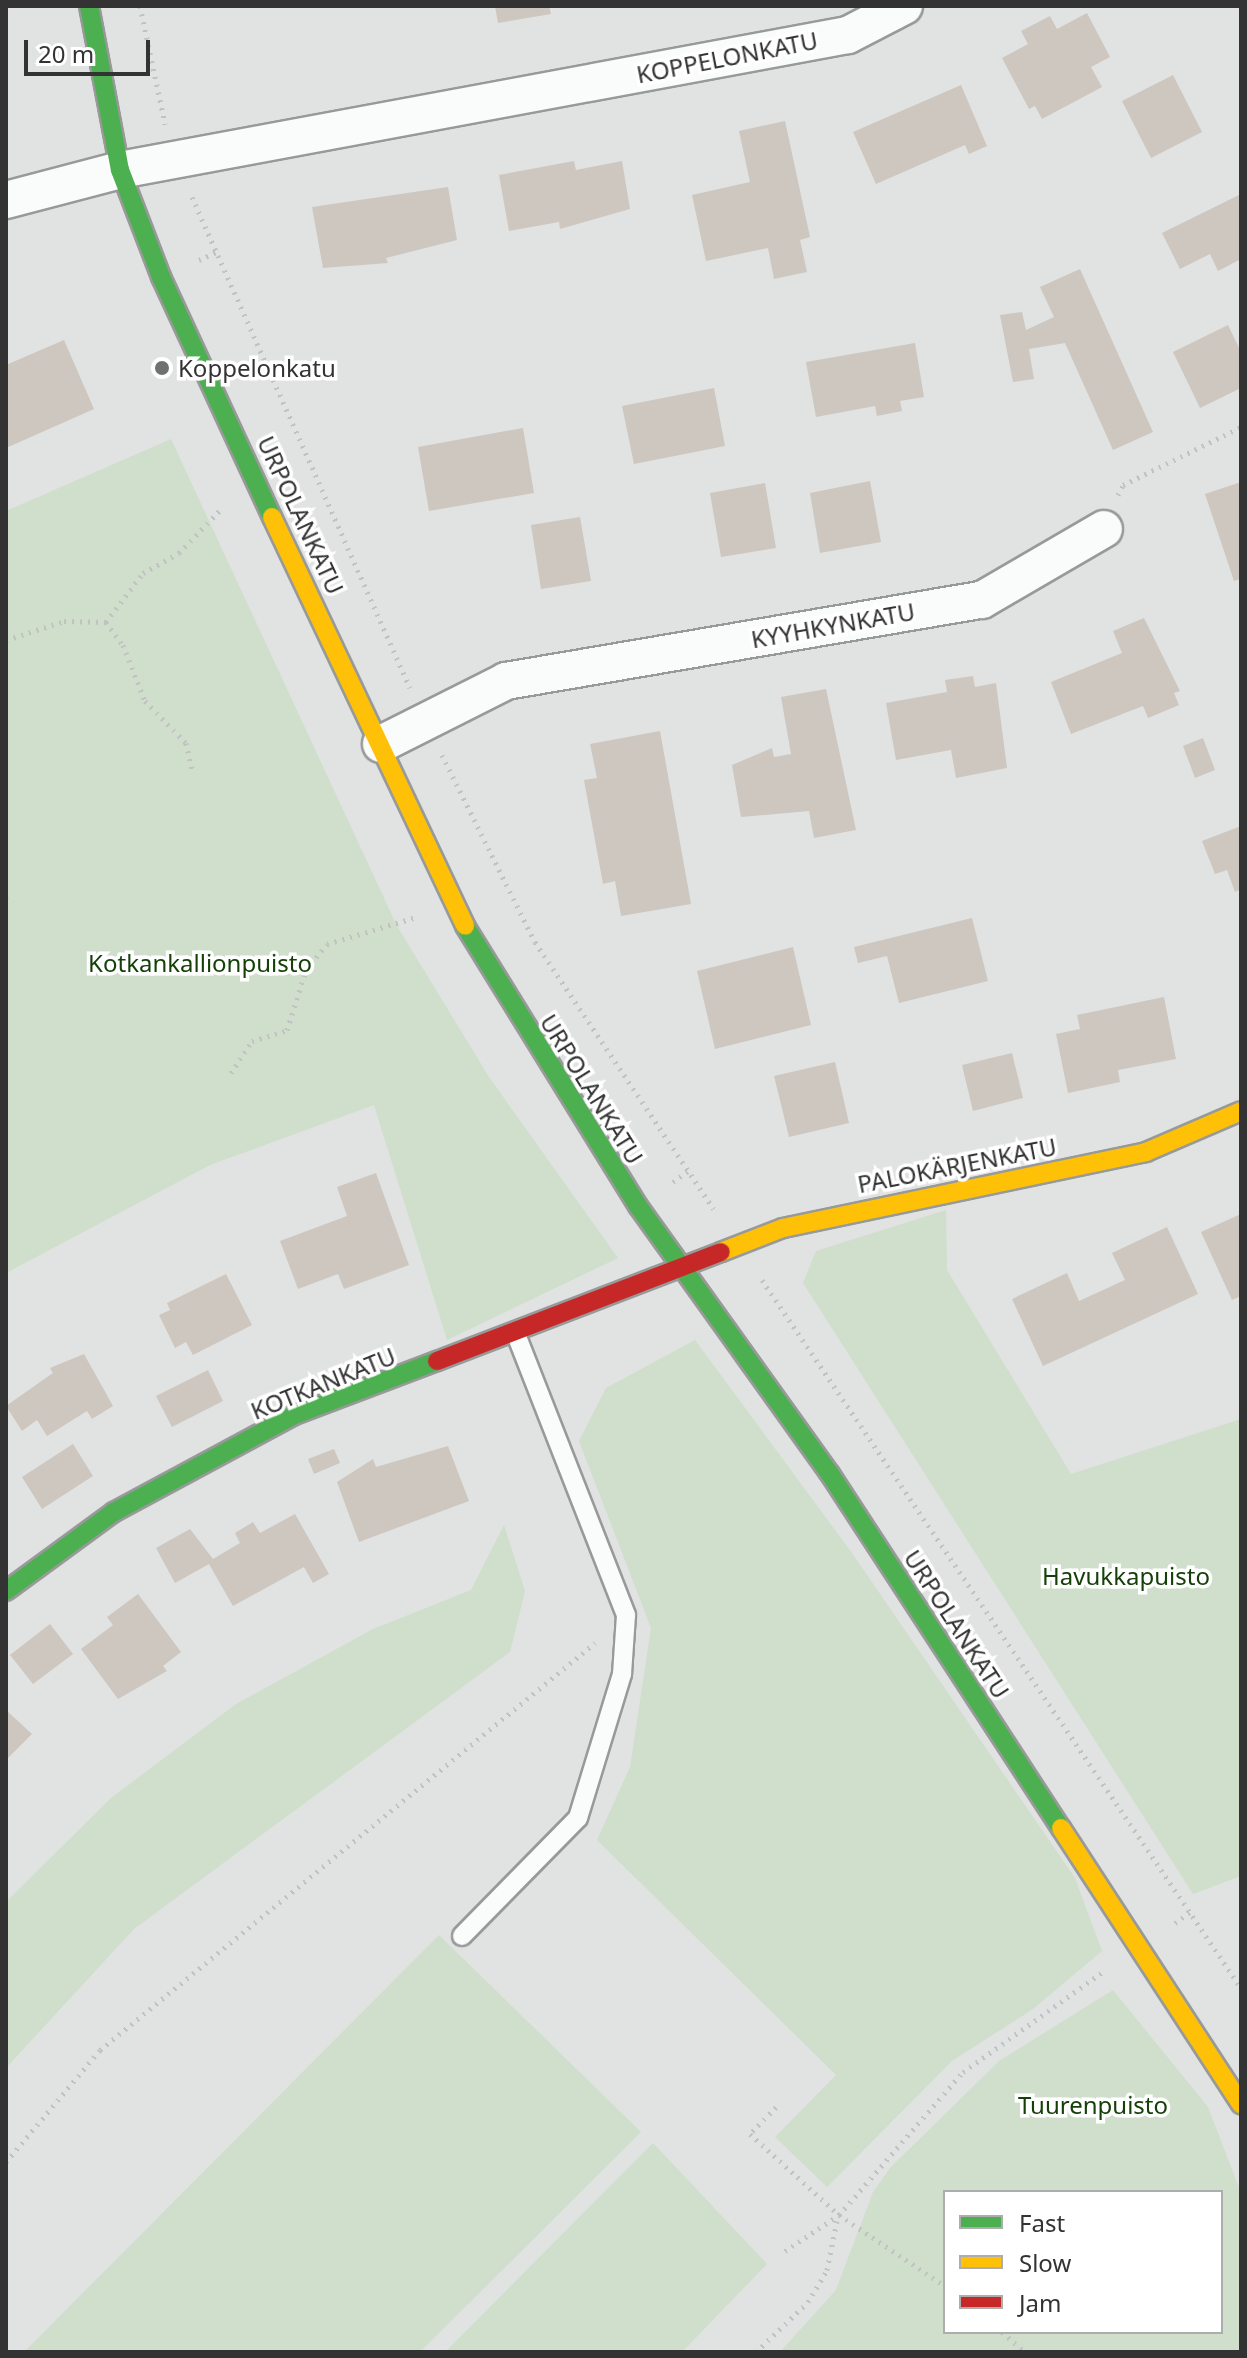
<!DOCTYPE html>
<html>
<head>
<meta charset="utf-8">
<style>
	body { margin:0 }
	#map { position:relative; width:1247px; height:2358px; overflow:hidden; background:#e1e2e2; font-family:"Noto Sans",sans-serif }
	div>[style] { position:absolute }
	.green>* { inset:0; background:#cfdfcb }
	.building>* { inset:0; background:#cdc7bf }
	.path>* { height:5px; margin-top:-2.5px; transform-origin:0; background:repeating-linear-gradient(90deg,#c1c2c2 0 2px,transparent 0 8px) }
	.roads { filter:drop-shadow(2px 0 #989999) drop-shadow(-2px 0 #989999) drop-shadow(0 2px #989999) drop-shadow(0 -2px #989999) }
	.lane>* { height:18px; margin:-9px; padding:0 9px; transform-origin:9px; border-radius:9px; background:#fafbfb }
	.street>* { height:36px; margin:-18px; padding:0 18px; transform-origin:18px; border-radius:18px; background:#fafbfb }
	.fast>* { height:18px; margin:-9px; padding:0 9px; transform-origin:9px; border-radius:9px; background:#4caf50 }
	.slow>* { height:18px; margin:-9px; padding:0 9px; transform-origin:9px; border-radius:9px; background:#ffc107 }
	.jam>* { height:18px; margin:-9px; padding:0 9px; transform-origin:9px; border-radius:9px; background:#c62828 }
	.dots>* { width:22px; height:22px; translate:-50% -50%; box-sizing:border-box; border:4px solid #fff; border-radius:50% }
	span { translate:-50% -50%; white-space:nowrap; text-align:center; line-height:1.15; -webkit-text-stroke:7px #fff; paint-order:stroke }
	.street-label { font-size:24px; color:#333334 }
	.poi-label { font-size:24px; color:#333334 }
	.left { translate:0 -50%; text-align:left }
	.park-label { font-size:24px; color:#154109 }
	.frame { position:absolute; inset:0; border:8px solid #333334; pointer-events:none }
	.legend { position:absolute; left:943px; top:2190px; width:280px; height:144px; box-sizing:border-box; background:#fff; border:2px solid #adadae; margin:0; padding:10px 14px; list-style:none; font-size:24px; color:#333334 }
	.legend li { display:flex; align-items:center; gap:16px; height:40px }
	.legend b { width:40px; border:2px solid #adadae }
	.scale { position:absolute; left:24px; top:40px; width:126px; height:36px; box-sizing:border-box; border:4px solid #333334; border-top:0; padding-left:10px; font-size:24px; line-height:28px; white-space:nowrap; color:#333334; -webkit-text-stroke:6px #fff; paint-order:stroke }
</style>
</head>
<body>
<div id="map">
	<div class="green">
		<i style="clip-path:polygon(171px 439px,397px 926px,489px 1077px,618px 1258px,447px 1340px,374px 1105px,210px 1165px,6px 1273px,6px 511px)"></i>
		<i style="clip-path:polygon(946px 1210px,947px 1270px,1071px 1474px,1241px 1419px,1241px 1876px,1193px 1894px,803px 1283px,816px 1251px)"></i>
		<i style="clip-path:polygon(695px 1340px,852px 1553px,1075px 1878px,1102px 1951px,1033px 2009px,952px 2061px,827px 2187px,775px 2137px,836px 2075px,597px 1840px,630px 1767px,651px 1628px,579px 1441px,606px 1388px)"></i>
		<i style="clip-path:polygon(504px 1525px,525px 1591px,510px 1652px,134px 1929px,6px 2068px,6px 1902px,111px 1798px,236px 1704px,373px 1629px,471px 1590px)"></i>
		<i style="clip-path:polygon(439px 1935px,641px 2132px,420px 2352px,24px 2352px)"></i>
		<i style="clip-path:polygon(evenodd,1113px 1990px,1208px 2107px,1241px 2193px,1241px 2352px,780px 2352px,836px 2290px,873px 2192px,890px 2168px,999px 2061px,1113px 1990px,1221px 2192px,1221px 2332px,945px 2332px,945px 2192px,1221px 2192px)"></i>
		<i style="clip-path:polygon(653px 2143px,767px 2264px,682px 2352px,445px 2352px)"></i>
	</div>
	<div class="building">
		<i style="clip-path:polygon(495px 6px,549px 6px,551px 14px,498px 23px)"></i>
		<i style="clip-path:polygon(1087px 13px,1110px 57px,1091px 67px,1102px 87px,1042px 119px,1035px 106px,1029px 109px,1002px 58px,1028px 44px,1021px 31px,1050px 16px,1057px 29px)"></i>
		<i style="clip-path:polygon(1173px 75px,1202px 132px,1151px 158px,1122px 101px)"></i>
		<i style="clip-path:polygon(961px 85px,987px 146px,969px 154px,965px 145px,876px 184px,853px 132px)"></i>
		<i style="clip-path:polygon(785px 121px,810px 237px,800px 240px,807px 272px,774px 279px,768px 248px,706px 261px,692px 195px,750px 182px,739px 131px)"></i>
		<i style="clip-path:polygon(574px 161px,576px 170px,622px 161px,630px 209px,560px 229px,559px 222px,509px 231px,499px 175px)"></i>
		<i style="clip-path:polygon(448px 187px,457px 240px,386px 258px,388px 263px,323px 268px,312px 207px)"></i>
		<i style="clip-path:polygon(1241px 194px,1241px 259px,1218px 271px,1210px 254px,1180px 269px,1162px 233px)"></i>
		<i style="clip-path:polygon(1080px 269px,1153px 432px,1113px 450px,1065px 343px,1029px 349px,1034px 379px,1013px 382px,1000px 315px,1022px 312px,1026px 330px,1054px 317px,1040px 287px)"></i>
		<i style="clip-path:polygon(1228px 325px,1241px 352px,1241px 388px,1200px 408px,1173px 352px)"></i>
		<i style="clip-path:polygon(64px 340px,94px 409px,6px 448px,6px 365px)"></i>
		<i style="clip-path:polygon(915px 343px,924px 397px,900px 401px,902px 411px,877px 416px,875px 406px,816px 417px,806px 362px)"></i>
		<i style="clip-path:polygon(714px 388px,725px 446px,634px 464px,622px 406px)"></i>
		<i style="clip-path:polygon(523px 428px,534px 493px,429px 511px,418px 447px)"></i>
		<i style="clip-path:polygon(870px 481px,881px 542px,820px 553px,810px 493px)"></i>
		<i style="clip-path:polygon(1241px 482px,1241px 579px,1234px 581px,1205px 494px)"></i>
		<i style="clip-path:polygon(765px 483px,776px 548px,721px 557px,710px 493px)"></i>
		<i style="clip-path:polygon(580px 517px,591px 581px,541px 589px,531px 525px)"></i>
		<i style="clip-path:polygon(1144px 618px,1180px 691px,1174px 693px,1179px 705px,1148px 718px,1143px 706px,1071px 734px,1051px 682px,1122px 653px,1113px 631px)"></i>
		<i style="clip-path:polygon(973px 676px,975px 687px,996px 683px,1007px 768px,956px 778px,951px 750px,896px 760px,886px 703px,947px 692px,945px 680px)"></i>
		<i style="clip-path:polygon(826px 689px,856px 830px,814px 838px,809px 811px,741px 817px,732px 765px,772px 748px,774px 757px,791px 754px,781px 697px)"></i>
		<i style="clip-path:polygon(660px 731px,691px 904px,621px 916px,615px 881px,603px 884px,584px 780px,597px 778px,590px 744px)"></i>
		<i style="clip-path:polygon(1203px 738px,1215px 770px,1195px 778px,1183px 746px)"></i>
		<i style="clip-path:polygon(1241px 826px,1241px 889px,1235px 892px,1227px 870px,1215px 874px,1202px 841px)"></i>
		<i style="clip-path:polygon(972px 918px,988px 981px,899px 1003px,887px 956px,858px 963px,854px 947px)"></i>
		<i style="clip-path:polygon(793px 947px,811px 1025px,715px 1049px,697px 971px)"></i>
		<i style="clip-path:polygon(1164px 997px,1176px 1059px,1118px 1070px,1120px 1082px,1068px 1093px,1056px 1034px,1080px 1029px,1077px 1015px)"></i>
		<i style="clip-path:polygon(1012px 1053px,1023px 1098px,973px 1111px,962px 1065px)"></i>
		<i style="clip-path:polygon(835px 1062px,849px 1123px,789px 1137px,774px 1076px)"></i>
		<i style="clip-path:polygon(376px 1173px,409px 1265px,344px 1289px,338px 1274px,298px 1289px,280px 1241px,347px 1216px,337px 1187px)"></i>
		<i style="clip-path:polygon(1241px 1214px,1241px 1296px,1232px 1300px,1201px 1232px)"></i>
		<i style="clip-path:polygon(1167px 1227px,1198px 1294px,1043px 1366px,1012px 1299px,1067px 1273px,1079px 1301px,1125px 1280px,1112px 1253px)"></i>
		<i style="clip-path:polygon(226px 1274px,252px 1325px,193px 1355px,186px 1342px,175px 1348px,159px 1315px,170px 1310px,167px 1303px)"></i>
		<i style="clip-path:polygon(84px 1354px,113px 1406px,92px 1419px,87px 1411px,47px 1436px,37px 1420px,22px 1431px,6px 1406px,53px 1373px,50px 1368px)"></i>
		<i style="clip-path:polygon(208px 1370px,223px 1401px,172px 1427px,156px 1396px)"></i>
		<i style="clip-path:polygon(73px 1444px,93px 1476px,42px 1509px,22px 1477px)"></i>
		<i style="clip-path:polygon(448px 1446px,469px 1501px,359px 1542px,337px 1482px,373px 1459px,376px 1467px)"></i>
		<i style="clip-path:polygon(334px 1449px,340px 1463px,314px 1474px,308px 1459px)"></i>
		<i style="clip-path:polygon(295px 1514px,329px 1574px,313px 1583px,304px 1567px,233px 1606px,209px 1564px,175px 1583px,156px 1548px,190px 1529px,213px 1559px,240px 1543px,235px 1533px,253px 1522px,260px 1533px)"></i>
		<i style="clip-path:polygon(138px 1594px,181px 1652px,163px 1666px,167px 1671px,118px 1699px,81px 1649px,113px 1625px,107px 1617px)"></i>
		<i style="clip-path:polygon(50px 1624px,73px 1654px,33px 1684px,10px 1655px)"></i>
		<i style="clip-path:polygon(6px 1710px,32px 1734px,6px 1760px)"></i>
	</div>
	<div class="path">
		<i style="left:140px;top:6px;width:121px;rotate:78deg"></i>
		<i style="left:192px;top:197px;width:537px;rotate:66.06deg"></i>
		<i style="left:199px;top:260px;width:19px;rotate:-25deg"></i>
		<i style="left:1118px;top:495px;width:11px;rotate:-63deg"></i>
		<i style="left:1123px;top:485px;width:131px;rotate:-26.2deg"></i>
		<i style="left:106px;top:622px;width:61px;rotate:-52.9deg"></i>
		<i style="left:143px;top:573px;width:41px;rotate:-29.1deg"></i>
		<i style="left:179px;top:553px;width:62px;rotate:-46.3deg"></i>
		<i style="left:106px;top:622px;width:29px;rotate:54deg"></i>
		<i style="left:123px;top:645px;width:60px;rotate:68.6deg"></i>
		<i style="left:145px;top:701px;width:59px;rotate:45.7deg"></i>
		<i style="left:186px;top:743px;width:27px;rotate:77deg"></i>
		<i style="left:6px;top:640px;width:61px;rotate:-18.1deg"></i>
		<i style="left:64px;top:621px;width:42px;rotate:1.4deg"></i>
		<i style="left:442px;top:755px;width:209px;rotate:63.6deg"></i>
		<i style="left:535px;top:942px;width:321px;rotate:56.2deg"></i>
		<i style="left:6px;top:897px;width:2px;rotate:90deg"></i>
		<i style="left:231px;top:1073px;width:38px;rotate:-57deg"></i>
		<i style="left:252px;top:1041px;width:37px;rotate:-17deg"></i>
		<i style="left:287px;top:1030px;width:63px;rotate:-72.4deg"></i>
		<i style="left:306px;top:970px;width:33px;rotate:-51deg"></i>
		<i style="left:327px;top:944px;width:90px;rotate:-16.8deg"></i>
		<i style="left:673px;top:1182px;width:19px;rotate:-36deg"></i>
		<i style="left:762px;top:1280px;width:855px;rotate:55.92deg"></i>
		<i style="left:1175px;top:1923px;width:19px;rotate:-36deg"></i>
		<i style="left:776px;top:2107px;width:37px;rotate:134deg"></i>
		<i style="left:750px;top:2134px;width:120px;rotate:42.3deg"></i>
		<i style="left:839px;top:2215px;width:128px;rotate:33.8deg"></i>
		<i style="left:6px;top:2162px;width:146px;rotate:-50deg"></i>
		<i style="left:100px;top:2050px;width:641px;rotate:-39.43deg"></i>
		<i style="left:785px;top:2251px;width:65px;rotate:-33.7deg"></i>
		<i style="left:839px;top:2215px;width:189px;rotate:-49.1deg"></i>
		<i style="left:963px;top:2072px;width:173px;rotate:-35.6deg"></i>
		<i style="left:1002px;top:2332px;width:30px;rotate:41deg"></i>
		<i style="left:756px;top:2352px;width:72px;rotate:-43.9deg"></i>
		<i style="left:808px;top:2302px;width:37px;rotate:-59deg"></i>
		<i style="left:827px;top:2270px;width:55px;rotate:-78.5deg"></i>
	</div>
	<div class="roads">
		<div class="lane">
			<i style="left:462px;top:1936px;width:165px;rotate:-45.5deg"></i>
			<i style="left:578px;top:1818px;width:151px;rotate:-73deg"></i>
			<i style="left:622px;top:1674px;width:59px;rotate:-86.1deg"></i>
			<i style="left:626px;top:1615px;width:301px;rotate:-111.4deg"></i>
		</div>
		<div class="street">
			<i style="left:6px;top:200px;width:118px;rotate:-14.7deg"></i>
			<i style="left:120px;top:170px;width:740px;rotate:-10.51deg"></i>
			<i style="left:848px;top:35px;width:63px;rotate:-27.4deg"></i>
			<i style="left:381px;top:744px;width:140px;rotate:-26.7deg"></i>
			<i style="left:506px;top:681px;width:483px;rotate:-9.7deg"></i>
			<i style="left:982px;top:600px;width:141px;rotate:-30.2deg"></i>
		</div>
		<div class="fast">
			<i style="left:89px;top:6px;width:167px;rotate:79.3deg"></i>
			<i style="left:120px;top:170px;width:115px;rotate:69deg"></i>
			<i style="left:161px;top:277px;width:264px;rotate:65.2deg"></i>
			<i style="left:465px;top:926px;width:329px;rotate:58.3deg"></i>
			<i style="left:638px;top:1206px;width:330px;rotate:54.4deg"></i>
			<i style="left:830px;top:1474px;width:423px;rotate:56.9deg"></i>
			<i style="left:6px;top:1591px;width:134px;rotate:-36.2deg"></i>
			<i style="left:114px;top:1512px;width:202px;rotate:-28.3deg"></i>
			<i style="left:292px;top:1416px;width:155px;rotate:-20.8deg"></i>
		</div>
		<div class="slow">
			<i style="left:272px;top:517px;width:452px;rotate:64.7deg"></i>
			<i style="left:721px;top:1252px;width:66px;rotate:-21.2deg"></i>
			<i style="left:783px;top:1228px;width:371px;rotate:-11.8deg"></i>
			<i style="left:1146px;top:1152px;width:103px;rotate:-23.3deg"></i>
			<i style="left:1061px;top:1828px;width:330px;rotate:56.9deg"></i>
		</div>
		<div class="jam">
			<i style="left:437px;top:1361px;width:304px;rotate:-21deg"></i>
		</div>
	</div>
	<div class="dots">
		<i style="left:162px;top:368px;background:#707071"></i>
	</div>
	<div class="street-label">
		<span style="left:727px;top:57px;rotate:-11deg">KOPPELONKATU</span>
		<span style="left:301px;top:515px;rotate:65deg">URPOLANKATU</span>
		<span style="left:833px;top:625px;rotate:-10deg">KYYHKYNKATU</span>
		<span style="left:592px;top:1089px;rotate:58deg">URPOLANKATU</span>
		<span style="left:957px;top:1165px;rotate:-11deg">PALOKÄRJENKATU</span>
		<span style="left:323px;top:1383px;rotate:-22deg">KOTKANKATU</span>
		<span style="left:957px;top:1624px;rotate:57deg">URPOLANKATU</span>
	</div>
	<div class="poi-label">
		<span class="left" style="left:178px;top:368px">Koppelonkatu</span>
	</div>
	<div class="park-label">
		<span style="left:200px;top:963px">Kotkankallionpuisto</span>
		<span style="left:1126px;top:1576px">Havukkapuisto</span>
		<span style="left:1093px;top:2105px">Tuurenpuisto</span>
	</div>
	<div class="frame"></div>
	<ul class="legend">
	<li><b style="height:10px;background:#4caf50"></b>Fast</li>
	<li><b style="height:10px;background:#ffc107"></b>Slow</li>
	<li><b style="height:10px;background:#c62828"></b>Jam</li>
	</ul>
	<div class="scale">20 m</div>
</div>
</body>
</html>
